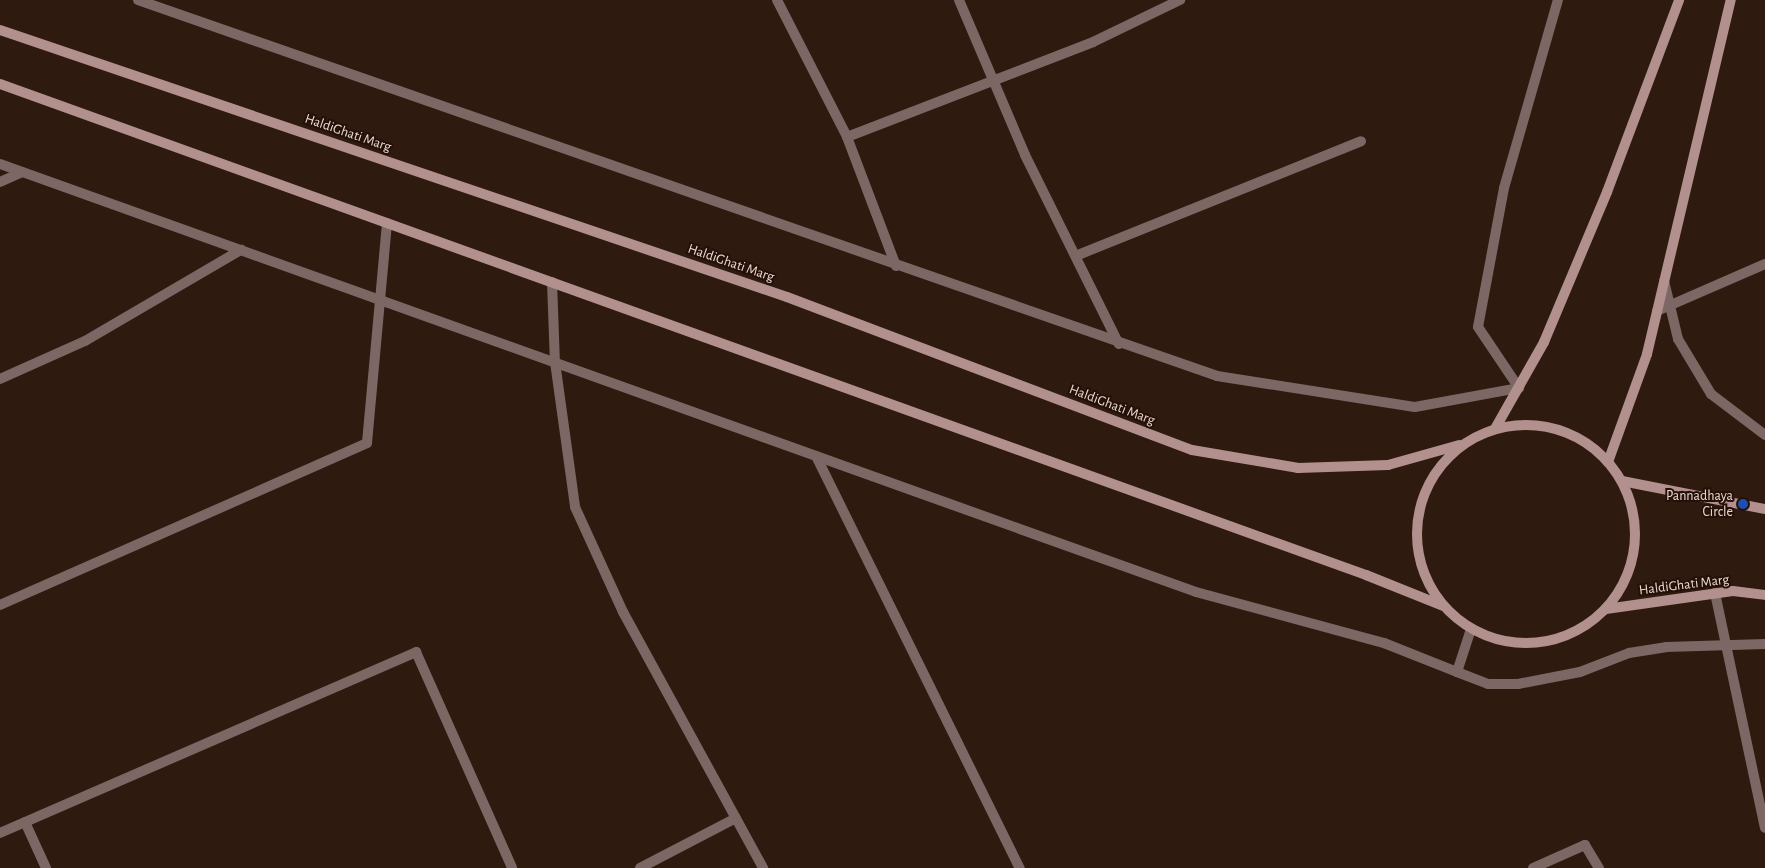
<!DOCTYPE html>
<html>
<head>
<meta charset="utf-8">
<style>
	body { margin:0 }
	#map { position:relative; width:1765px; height:868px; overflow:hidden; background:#2f1a0f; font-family:"Alegreya Sans",sans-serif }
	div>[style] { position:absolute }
	.lane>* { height:10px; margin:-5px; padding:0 5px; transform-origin:5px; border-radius:5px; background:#7c6765 }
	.street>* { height:10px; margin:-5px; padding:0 5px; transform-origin:5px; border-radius:5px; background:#7c6765 }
	.secondary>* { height:10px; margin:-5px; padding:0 5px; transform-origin:5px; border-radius:5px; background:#b2908d }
	.secondary>.ring { margin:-5px; padding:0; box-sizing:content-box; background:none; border:10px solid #b2908d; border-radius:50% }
	.dots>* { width:14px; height:14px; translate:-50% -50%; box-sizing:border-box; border:2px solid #251007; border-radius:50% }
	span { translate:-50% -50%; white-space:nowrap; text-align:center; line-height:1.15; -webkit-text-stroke:4px #251007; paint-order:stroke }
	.street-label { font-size:14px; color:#eadbd4 }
	.poi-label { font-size:14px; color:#eadbd4 }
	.right { translate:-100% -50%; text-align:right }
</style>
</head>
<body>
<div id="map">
	<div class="lane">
		<i style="left:138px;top:0;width:1143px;rotate:19.21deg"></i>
		<i style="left:1217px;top:376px;width:200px;rotate:8.9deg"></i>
		<i style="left:1415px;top:407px;width:106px;rotate:-10.4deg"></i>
		<i style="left:1519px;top:388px;width:73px;rotate:-123.9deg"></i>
		<i style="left:1478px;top:327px;width:141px;rotate:-79.4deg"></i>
		<i style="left:1504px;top:188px;width:196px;rotate:-74deg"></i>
		<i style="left:1664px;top:281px;width:60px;rotate:76.4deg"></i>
		<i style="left:1678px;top:339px;width:64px;rotate:59deg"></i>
		<i style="left:1711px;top:394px;width:68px;rotate:37.2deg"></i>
	</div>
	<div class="street">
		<i style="left:777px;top:0;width:154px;rotate:62.9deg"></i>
		<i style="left:847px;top:137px;width:138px;rotate:69.2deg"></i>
		<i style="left:959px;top:0;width:168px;rotate:66.9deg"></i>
		<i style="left:1025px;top:155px;width:211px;rotate:63.6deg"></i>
		<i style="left:847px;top:137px;width:264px;rotate:-21.1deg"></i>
		<i style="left:1093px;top:42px;width:97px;rotate:-25.8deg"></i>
		<i style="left:0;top:164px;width:1270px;rotate:19.69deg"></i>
		<i style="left:1196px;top:592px;width:195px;rotate:15.2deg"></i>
		<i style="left:1384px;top:643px;width:79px;rotate:21.7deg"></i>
		<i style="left:1457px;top:672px;width:45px;rotate:-72deg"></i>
		<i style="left:0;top:182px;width:24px;rotate:-24deg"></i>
		<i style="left:1078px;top:255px;width:305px;rotate:-21.9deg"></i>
		<i style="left:552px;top:282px;width:80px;rotate:87.9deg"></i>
		<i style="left:555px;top:362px;width:146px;rotate:82.1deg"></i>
		<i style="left:575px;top:507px;width:115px;rotate:65.4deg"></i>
		<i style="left:623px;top:612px;width:292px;rotate:61.3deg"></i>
		<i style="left:1657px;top:311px;width:118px;rotate:-23.5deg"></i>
		<i style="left:0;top:379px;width:93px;rotate:-24.1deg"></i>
		<i style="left:85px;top:341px;width:181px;rotate:-30.3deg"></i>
		<i style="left:816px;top:456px;width:460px;rotate:63.7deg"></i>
		<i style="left:1715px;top:593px;width:240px;rotate:78deg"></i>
		<i style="left:0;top:605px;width:401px;rotate:-23.8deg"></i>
		<i style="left:367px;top:443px;width:221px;rotate:-84.8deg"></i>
		<i style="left:1457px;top:672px;width:33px;rotate:21deg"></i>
		<i style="left:1488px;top:684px;width:30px"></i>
		<i style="left:1518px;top:684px;width:63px;rotate:-11deg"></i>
		<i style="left:1580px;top:672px;width:53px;rotate:-21.2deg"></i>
		<i style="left:1629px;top:653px;width:37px;rotate:-9deg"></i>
		<i style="left:1666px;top:647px;width:99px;rotate:-1.7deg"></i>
		<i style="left:25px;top:822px;width:51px;rotate:65.5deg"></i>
		<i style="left:0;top:833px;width:454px;rotate:-23.5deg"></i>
		<i style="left:416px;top:652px;width:236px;rotate:66deg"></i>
		<i style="left:640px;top:868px;width:108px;rotate:-27.5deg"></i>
		<i style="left:1533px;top:868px;width:57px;rotate:-23.9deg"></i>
		<i style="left:1585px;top:845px;width:27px;rotate:59deg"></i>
	</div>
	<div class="secondary">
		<i style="left:0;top:30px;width:831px;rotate:18.74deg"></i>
		<i style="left:787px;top:297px;width:433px;rotate:20.7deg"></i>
		<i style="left:1192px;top:450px;width:108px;rotate:9.6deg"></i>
		<i style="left:1298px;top:468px;width:90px;rotate:-1.9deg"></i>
		<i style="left:1388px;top:465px;width:74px;rotate:-15.7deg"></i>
		<i style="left:0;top:84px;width:1452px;rotate:19.77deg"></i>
		<i style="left:1366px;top:575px;width:83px;rotate:21.9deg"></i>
		<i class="ring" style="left:1417px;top:425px;width:208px;height:208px"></i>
		<i style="left:1496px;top:427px;width:98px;rotate:-60.5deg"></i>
		<i style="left:1544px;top:342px;width:163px;rotate:-67.2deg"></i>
		<i style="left:1607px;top:192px;width:205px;rotate:-69.4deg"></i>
		<i style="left:1608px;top:462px;width:115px;rotate:-70.1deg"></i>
		<i style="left:1647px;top:354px;width:364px;rotate:-76.7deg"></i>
		<i style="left:1622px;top:481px;width:146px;rotate:11.1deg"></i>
		<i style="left:1606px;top:609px;width:128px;rotate:-8.1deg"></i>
		<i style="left:1733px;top:591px;width:32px;rotate:7deg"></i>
	</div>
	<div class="dots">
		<i style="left:1743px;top:504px;background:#1a4fb4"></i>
	</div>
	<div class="street-label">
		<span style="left:348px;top:133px;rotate:19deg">HaldiGhati Marg</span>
		<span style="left:731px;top:263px;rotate:19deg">HaldiGhati Marg</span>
		<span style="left:1112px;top:405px;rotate:21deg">HaldiGhati Marg</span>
		<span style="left:1684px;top:585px;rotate:-7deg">HaldiGhati Marg</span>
	</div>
	<div class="poi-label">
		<span class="right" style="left:1733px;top:504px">Pannadhaya<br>Circle</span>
	</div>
</div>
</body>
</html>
